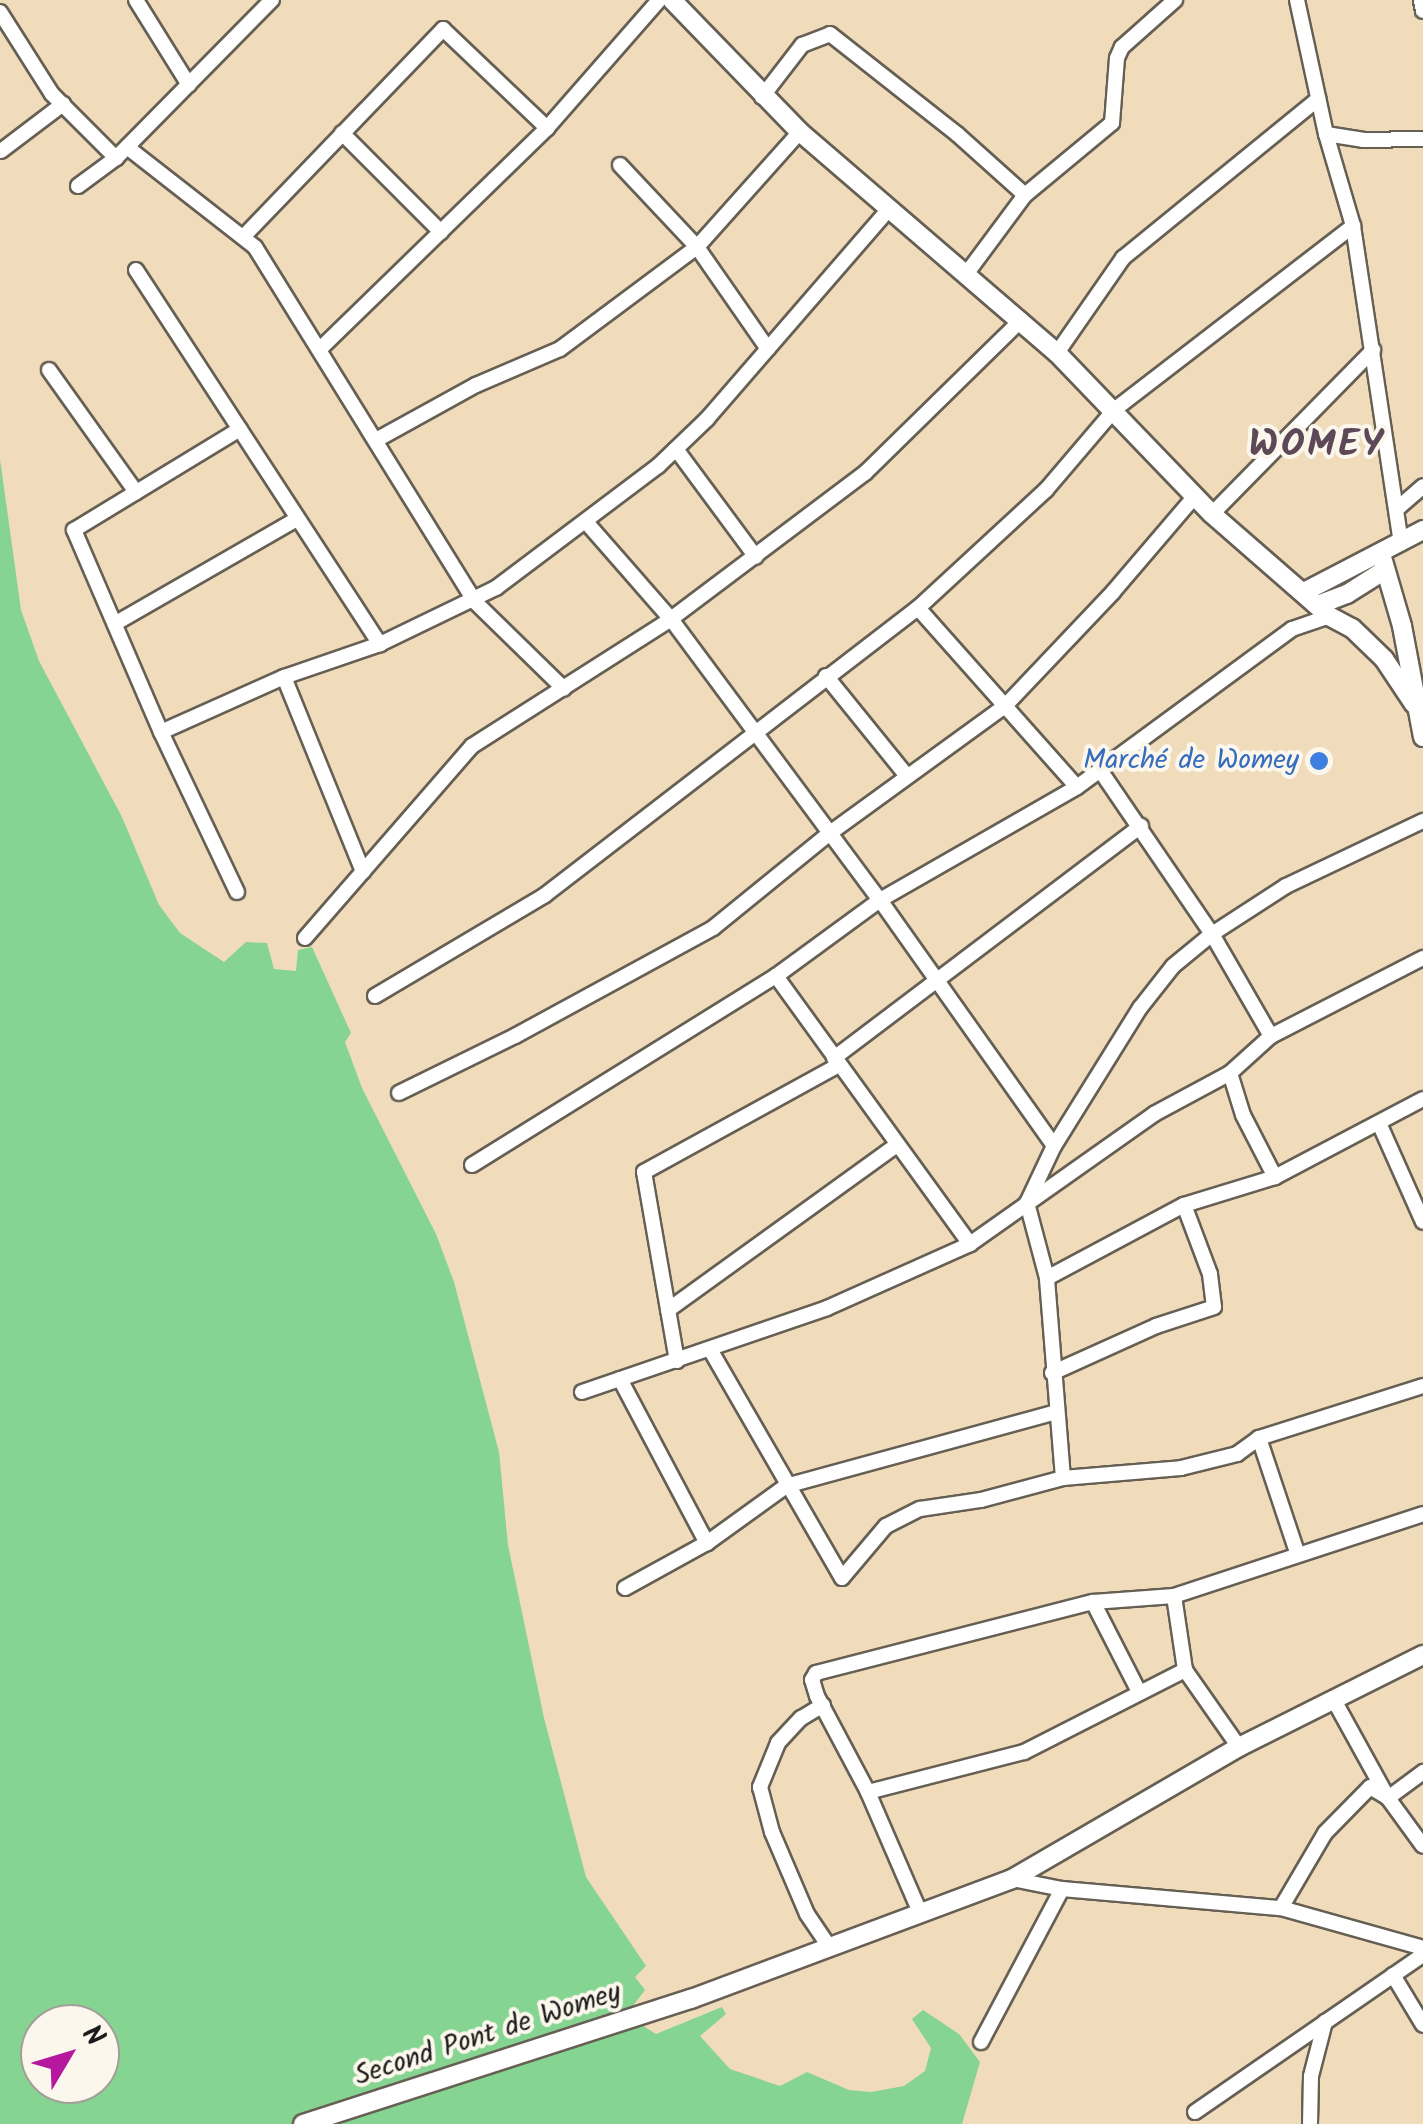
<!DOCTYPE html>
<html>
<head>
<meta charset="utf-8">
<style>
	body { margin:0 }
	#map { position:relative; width:1423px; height:2124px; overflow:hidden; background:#f0dcbb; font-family:Kalam,sans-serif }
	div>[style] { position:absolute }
	.green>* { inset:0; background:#86d492 }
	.roads { filter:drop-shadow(2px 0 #665f54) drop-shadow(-2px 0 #665f54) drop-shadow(0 2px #665f54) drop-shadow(0 -2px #665f54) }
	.minor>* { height:14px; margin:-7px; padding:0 7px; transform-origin:7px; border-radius:7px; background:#fff }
	.major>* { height:18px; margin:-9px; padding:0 9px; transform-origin:9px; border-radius:9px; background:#fff }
	.dots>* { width:28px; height:28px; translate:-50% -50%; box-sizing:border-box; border:5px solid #fbf7ec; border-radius:50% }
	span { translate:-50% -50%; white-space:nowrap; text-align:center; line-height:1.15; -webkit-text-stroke:8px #fbf7ec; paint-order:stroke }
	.shop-label { font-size:28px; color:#366cbe }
	.right { translate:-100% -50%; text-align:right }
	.street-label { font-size:28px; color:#1c1c1c }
	.district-label { font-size:38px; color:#5c4856; font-weight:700; letter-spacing:2.5px }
	.north { position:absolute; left:20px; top:2004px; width:100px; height:100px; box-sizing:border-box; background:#fbf7ec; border:2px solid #a29f99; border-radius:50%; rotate:52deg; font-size:28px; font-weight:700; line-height:40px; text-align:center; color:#1c1c1c }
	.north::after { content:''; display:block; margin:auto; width:35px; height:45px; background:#b5179e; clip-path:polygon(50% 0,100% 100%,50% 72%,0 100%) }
</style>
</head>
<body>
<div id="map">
	<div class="green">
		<i style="clip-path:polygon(evenodd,0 459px,21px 610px,39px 661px,122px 817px,159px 905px,180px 933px,224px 962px,246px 942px,267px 943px,274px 969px,296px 971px,298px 950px,312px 947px,351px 1033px,345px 1042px,362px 1088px,436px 1234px,454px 1282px,499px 1452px,508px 1545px,544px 1718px,586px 1877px,646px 1966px,635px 1977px,645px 1990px,626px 2015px,656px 2034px,722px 2007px,726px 2014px,700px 2036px,730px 2069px,780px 2086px,807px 2072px,849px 2090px,871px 2092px,904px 2086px,925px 2071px,931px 2048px,912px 2019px,923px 2010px,959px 2034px,980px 2062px,962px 2124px,0 2124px,0 459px,40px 2024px,100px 2024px,100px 2084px,40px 2084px,40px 2024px)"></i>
	</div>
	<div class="roads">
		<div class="minor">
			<i style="left:136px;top:0;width:100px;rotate:58.1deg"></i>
			<i style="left:1297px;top:0;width:137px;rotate:77.8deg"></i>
			<i style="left:1326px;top:134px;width:96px;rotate:73.6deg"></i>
			<i style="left:1353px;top:226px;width:321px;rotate:81.4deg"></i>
			<i style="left:1421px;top:0;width:11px;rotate:80deg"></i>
			<i style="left:0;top:12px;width:97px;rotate:57.6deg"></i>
			<i style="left:52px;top:94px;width:91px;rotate:45deg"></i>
			<i style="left:762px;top:97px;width:66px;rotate:-52.4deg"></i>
			<i style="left:802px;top:45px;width:30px;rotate:-21deg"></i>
			<i style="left:830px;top:34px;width:162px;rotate:38.2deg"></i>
			<i style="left:957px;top:134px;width:91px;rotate:41.9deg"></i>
			<i style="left:342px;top:133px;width:140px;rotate:45deg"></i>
			<i style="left:1326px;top:134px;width:37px;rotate:9deg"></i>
			<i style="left:1363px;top:140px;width:60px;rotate:-1deg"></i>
			<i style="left:127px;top:147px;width:162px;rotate:38deg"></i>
			<i style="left:255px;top:247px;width:418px;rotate:58.2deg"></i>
			<i style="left:475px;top:602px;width:124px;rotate:44.3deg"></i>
			<i style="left:1px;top:151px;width:78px;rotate:-37.2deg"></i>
			<i style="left:620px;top:165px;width:112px;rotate:46.8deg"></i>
			<i style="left:697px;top:247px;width:124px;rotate:55.2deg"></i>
			<i style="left:78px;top:186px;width:47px;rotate:-36.4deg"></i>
			<i style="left:116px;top:158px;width:222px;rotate:-45.4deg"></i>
			<i style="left:245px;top:235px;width:286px;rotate:-46.1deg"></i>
			<i style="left:443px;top:29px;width:144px;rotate:43.6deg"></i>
			<i style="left:136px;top:270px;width:447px;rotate:56.9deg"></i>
			<i style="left:967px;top:273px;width:97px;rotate:-53.4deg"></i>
			<i style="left:1025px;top:195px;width:113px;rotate:-39.6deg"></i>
			<i style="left:1112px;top:123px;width:65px;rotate:-85.6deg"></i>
			<i style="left:1117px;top:58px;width:12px;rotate:-66deg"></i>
			<i style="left:1122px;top:47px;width:71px;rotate:-41.6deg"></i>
			<i style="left:320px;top:349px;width:317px;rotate:-44.2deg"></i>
			<i style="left:547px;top:128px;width:170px;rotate:-48.8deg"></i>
			<i style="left:1057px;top:353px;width:116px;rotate:-55.2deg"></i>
			<i style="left:1123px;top:258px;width:252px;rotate:-39.2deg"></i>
			<i style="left:49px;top:370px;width:150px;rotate:54.5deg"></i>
			<i style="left:378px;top:439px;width:112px;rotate:-28.9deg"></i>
			<i style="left:476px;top:385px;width:91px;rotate:-23.2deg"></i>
			<i style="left:560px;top:349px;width:171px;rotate:-36.7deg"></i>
			<i style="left:697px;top:247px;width:154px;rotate:-48.2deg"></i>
			<i style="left:676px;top:449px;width:134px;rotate:53.5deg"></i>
			<i style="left:1398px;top:508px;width:33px;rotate:-41deg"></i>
			<i style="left:1212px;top:514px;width:230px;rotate:-45.5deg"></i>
			<i style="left:586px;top:522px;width:129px;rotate:48.8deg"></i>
			<i style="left:671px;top:619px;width:350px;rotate:53.4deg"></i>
			<i style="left:880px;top:900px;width:301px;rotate:54.7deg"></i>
			<i style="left:918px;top:608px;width:239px;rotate:48.4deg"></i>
			<i style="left:116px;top:623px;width:209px;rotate:-29.9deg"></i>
			<i style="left:826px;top:676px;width:129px;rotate:51deg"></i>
			<i style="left:284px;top:677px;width:210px;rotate:67.9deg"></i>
			<i style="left:161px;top:732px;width:135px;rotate:-24.1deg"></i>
			<i style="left:284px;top:677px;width:102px;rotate:-19deg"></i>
			<i style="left:380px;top:644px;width:129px;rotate:-25.8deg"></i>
			<i style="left:496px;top:588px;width:203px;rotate:-37deg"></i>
			<i style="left:658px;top:466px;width:68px;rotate:-43.8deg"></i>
			<i style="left:707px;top:419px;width:278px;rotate:-49.1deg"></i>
			<i style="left:1100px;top:770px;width:199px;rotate:55.7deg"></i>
			<i style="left:1212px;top:934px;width:118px;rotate:60deg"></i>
			<i style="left:237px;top:892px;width:177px;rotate:-115.4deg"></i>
			<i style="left:161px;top:732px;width:220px;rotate:-113.3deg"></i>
			<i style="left:74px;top:530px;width:194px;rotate:-31.3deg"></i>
			<i style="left:305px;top:938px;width:254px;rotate:-49deg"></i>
			<i style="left:472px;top:746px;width:236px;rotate:-32.5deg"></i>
			<i style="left:671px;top:619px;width:243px;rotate:-37deg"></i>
			<i style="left:865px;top:473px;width:219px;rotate:-44.4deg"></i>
			<i style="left:776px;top:976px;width:331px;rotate:54.1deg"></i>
			<i style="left:375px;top:996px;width:198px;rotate:-30.7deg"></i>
			<i style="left:545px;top:895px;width:471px;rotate:-37.6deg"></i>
			<i style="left:918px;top:608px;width:174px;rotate:-42.7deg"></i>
			<i style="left:1046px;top:490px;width:105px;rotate:-49.6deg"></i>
			<i style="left:1114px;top:410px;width:302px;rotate:-37.6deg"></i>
			<i style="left:834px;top:1058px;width:385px;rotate:-37.1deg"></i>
			<i style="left:1230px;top:1073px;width:44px;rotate:72.8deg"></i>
			<i style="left:1243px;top:1115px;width:70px;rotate:62.7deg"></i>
			<i style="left:399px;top:1093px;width:129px;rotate:-26.2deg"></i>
			<i style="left:515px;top:1036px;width:226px;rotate:-28.6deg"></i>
			<i style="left:713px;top:928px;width:151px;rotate:-39.1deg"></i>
			<i style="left:830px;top:833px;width:216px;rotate:-36deg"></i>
			<i style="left:1005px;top:706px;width:157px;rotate:-46.5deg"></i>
			<i style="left:1113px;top:592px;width:126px;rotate:-49.5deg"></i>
			<i style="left:1379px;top:1123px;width:108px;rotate:66deg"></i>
			<i style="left:472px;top:1165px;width:358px;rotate:-31.9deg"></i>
			<i style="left:776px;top:976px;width:129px;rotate:-36.2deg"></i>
			<i style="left:880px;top:900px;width:227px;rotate:-29.8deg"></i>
			<i style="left:1077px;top:787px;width:267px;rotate:-36.3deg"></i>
			<i style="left:1292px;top:629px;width:39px;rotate:-19deg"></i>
			<i style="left:1047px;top:1278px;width:155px;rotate:-28.1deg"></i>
			<i style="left:1184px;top:1205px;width:95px;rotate:-17.1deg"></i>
			<i style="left:1275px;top:1177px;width:167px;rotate:-27.8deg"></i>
			<i style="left:668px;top:1310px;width:282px;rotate:-35.8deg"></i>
			<i style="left:711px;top:1351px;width:262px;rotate:60deg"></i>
			<i style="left:842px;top:1578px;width:68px;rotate:-49.8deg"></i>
			<i style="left:886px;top:1526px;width:38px;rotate:-27deg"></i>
			<i style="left:920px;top:1509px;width:62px;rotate:-8.4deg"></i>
			<i style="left:981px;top:1500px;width:85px;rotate:-15deg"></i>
			<i style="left:1063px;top:1478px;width:118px;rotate:-4.8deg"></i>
			<i style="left:1181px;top:1468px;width:58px;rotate:-14deg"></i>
			<i style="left:1237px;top:1454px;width:27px;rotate:-36deg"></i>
			<i style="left:1259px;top:1438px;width:172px;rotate:-17.6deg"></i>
			<i style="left:677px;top:1361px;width:192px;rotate:-99.9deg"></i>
			<i style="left:644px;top:1172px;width:222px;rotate:-28.8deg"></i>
			<i style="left:1052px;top:1373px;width:114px;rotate:-24.3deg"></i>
			<i style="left:1156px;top:1326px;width:61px;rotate:-18.1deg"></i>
			<i style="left:1214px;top:1307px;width:33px;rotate:-97deg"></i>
			<i style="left:1210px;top:1274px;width:74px;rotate:-110.6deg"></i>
			<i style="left:620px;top:1379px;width:186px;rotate:62.1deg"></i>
			<i style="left:582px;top:1392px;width:259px;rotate:-18.9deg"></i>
			<i style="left:827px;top:1308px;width:157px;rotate:-24.1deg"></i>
			<i style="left:970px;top:1244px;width:225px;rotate:-35.2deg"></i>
			<i style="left:1154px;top:1114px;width:86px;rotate:-28.3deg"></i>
			<i style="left:1230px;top:1073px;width:55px;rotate:-42.1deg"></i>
			<i style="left:1271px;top:1036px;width:171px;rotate:-27.2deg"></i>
			<i style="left:1259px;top:1438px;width:120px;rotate:71.6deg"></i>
			<i style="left:1063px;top:1478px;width:201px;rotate:-94.6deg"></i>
			<i style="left:1047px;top:1278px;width:78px;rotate:-104.9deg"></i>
			<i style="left:1027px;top:1203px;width:63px;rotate:-64.7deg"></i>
			<i style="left:1054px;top:1146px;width:163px;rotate:-58.1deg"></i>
			<i style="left:1140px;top:1008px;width:53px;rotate:-51.8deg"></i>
			<i style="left:1173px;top:966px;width:50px;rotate:-39.4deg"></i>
			<i style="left:1212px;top:934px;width:88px;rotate:-33deg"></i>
			<i style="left:1286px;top:886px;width:152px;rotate:-25.4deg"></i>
			<i style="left:625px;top:1588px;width:94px;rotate:-28.8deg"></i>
			<i style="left:707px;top:1543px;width:97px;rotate:-35.8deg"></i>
			<i style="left:786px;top:1486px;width:280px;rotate:-15.3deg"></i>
			<i style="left:1174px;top:1596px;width:75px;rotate:81.5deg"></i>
			<i style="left:1185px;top:1670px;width:94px;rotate:55deg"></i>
			<i style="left:1093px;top:1602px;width:99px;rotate:62.9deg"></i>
			<i style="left:1335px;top:1702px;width:110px;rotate:61.1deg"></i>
			<i style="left:1388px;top:1798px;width:59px;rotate:53.9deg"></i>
			<i style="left:823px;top:1705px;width:26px;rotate:149deg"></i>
			<i style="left:801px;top:1718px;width:34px;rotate:133deg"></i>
			<i style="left:778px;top:1743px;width:48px;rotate:112.2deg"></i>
			<i style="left:760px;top:1787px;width:47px;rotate:75.1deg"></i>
			<i style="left:772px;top:1832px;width:89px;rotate:66.9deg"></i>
			<i style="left:807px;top:1914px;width:41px;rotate:55.9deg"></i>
			<i style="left:868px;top:1792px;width:161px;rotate:-14.4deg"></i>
			<i style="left:1024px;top:1752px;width:181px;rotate:-27deg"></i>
			<i style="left:1012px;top:1879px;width:51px;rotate:11.3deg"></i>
			<i style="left:1062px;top:1889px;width:220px;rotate:5deg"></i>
			<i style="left:1281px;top:1908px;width:148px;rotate:15.7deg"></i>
			<i style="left:1281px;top:1908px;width:87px;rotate:-59.6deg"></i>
			<i style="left:1325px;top:1833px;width:64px;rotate:-45.6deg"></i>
			<i style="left:1370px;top:1787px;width:21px;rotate:31deg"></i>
			<i style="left:1388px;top:1798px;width:44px;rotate:-36.6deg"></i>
			<i style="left:919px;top:1910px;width:129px;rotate:-113.4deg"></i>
			<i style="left:868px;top:1792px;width:109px;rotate:-118deg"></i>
			<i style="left:817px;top:1696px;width:17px;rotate:-107deg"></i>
			<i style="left:812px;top:1680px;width:8px;rotate:-60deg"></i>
			<i style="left:816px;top:1673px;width:286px;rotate:-14.4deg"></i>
			<i style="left:1093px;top:1602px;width:81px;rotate:-4.2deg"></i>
			<i style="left:1174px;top:1596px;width:262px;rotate:-18.2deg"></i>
			<i style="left:1393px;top:1975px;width:58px;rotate:59deg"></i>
			<i style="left:981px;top:2042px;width:173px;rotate:-62.1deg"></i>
			<i style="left:1195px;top:2112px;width:277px;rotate:-34.6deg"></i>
			<i style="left:1310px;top:2124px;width:48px;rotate:-88.8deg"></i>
			<i style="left:1311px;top:2076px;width:56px;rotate:-75.5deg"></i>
		</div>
		<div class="major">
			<i style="left:672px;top:0;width:184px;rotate:45.9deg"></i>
			<i style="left:800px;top:132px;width:339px;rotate:40.7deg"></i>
			<i style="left:1057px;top:353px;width:223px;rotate:46.1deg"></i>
			<i style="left:1212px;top:514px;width:155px;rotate:41.1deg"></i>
			<i style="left:1329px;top:616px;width:26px;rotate:28deg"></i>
			<i style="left:1352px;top:628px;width:45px;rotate:44.1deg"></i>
			<i style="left:1384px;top:659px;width:54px;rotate:56.3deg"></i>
			<i style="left:1381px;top:554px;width:75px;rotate:73.7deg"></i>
			<i style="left:1402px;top:626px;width:113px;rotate:79.3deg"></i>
			<i style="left:1304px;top:592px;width:134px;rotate:-27.5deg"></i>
			<i style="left:1318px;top:605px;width:31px;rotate:-21deg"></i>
			<i style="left:1347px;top:594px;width:45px;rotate:-32.3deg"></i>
			<i style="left:303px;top:2124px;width:408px;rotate:-17.9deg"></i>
			<i style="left:691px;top:1999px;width:343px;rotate:-20.5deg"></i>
			<i style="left:1012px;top:1879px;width:263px;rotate:-30.2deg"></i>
			<i style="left:1239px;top:1747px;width:206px;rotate:-26.6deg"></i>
		</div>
	</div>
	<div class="dots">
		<i style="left:1319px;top:761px;background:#3f7fe0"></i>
	</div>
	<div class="shop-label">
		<span class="right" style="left:1299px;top:761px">Marché de Womey</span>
	</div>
	<div class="street-label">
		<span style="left:488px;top:2035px;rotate:-18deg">Second Pont de Womey</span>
	</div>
	<div class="district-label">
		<span style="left:1317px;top:447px">WOMEY</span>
	</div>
	<div class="north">N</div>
</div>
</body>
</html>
